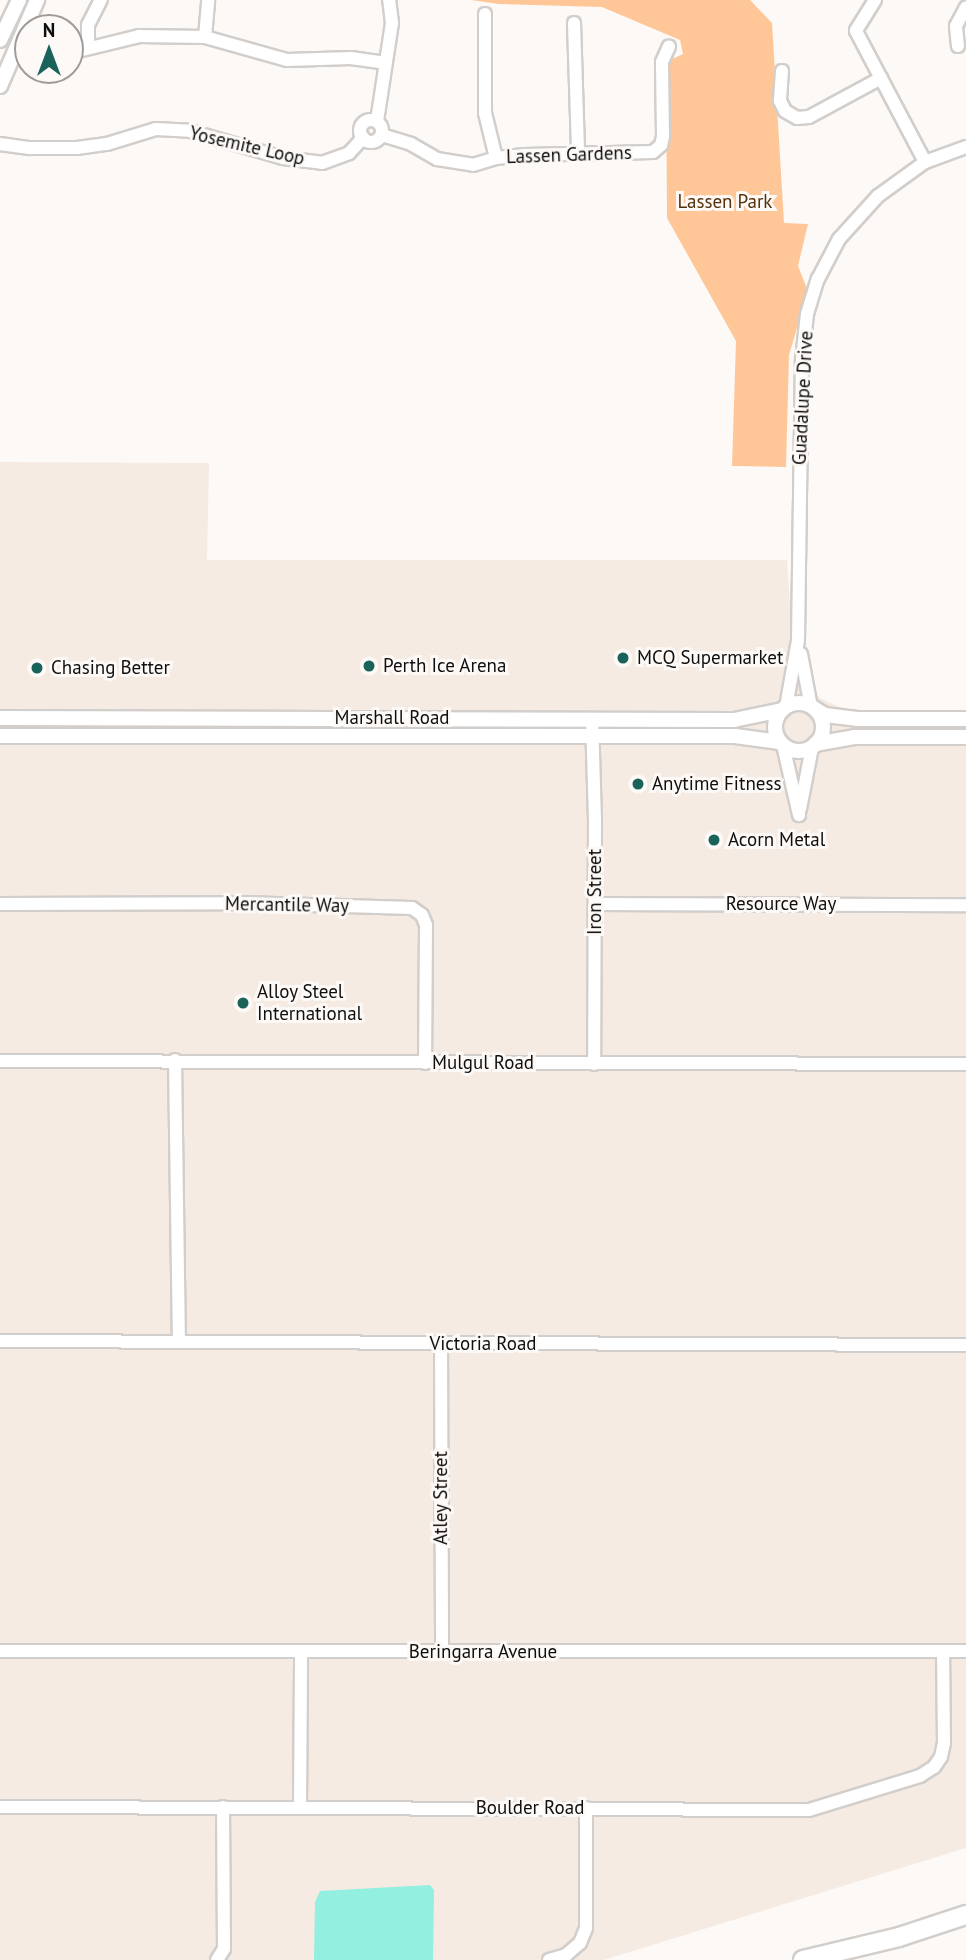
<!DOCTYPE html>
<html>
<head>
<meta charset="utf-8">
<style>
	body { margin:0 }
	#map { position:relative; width:966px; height:1960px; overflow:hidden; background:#fdf9f6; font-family:"PT Sans",sans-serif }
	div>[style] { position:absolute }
	.built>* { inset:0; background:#f6ebe3 }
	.green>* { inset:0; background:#ffc697 }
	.water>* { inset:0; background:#93efe0 }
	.roads { filter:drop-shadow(2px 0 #d2cecb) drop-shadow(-2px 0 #d2cecb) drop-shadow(0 2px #d2cecb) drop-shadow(0 -2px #d2cecb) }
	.minor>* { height:12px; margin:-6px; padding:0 6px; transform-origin:6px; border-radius:6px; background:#fff }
	.minor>.ring { margin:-6px; padding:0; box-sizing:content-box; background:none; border:12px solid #fff; border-radius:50% }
	.major>* { height:14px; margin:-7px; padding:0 7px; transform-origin:7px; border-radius:7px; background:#fff }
	.major>.ring { margin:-7px; padding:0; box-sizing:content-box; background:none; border:14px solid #fff; border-radius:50% }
	.highway>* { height:18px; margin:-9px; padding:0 9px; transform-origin:9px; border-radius:9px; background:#fff }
	.dots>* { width:19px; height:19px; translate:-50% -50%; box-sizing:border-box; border:4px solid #fdf9f6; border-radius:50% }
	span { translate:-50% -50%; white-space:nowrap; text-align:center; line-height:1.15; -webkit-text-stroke:6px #fdf9f6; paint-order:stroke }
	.street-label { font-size:19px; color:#0f0e0d }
	.park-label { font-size:19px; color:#55310b }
	.poi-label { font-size:19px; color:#0f0e0d }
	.left { translate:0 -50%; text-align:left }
	.north { position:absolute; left:14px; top:14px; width:70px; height:70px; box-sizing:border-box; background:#fdf9f6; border:2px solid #9e9b99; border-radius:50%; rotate:0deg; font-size:19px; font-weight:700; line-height:28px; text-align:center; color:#0f0e0d }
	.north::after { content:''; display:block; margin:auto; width:24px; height:32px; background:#19635a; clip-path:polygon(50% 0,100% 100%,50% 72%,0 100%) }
</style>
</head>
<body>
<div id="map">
	<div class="built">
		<i style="clip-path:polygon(0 462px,209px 463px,207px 560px,787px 560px,790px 605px,805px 605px,806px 666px,815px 696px,851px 712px,966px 712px,966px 1848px,604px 1960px,0 1960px)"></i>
	</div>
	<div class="green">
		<i style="clip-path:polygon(471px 0,750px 0,772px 23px,784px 223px,808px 224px,798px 266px,808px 291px,789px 355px,786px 467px,732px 466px,736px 341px,667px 218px,666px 62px,683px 54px,680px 40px,602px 7px,499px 4px)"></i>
	</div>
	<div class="water">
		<i style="clip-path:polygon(430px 1885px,434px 1890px,433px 1960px,314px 1960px,315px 1902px,320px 1891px)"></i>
	</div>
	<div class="roads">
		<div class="minor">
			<i style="left:875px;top:0;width:36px;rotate:122deg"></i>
			<i style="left:856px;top:31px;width:148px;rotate:62.2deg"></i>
			<i style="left:485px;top:14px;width:99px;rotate:90deg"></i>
			<i style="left:485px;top:113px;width:46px;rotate:76.3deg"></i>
			<i style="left:574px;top:23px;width:129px;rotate:88.2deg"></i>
			<i style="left:205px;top:37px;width:37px;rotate:-85deg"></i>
			<i style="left:958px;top:46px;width:20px;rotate:-96deg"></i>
			<i style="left:956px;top:26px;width:21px;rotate:-62deg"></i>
			<i style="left:88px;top:47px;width:22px;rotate:-90deg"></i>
			<i style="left:88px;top:25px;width:28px;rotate:-63deg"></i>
			<i style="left:70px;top:53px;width:71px;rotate:-13.8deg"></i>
			<i style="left:139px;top:36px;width:66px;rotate:0.9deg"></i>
			<i style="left:205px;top:37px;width:85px;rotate:15.7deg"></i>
			<i style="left:287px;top:60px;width:64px;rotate:-1.8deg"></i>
			<i style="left:351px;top:58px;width:35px;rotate:8deg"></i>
			<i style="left:782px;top:71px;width:30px;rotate:94deg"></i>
			<i style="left:780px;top:101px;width:11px;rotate:63deg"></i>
			<i style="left:785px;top:111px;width:14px;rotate:30deg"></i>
			<i style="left:797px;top:118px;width:12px;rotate:-5deg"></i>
			<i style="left:809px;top:117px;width:82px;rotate:-28.4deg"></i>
			<i class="ring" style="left:360px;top:120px;width:10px;height:10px"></i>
			<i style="left:377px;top:121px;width:99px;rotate:-81.3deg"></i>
			<i style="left:392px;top:23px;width:23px;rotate:-97deg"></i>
			<i style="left:382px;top:135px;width:30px;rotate:17deg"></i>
			<i style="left:411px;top:144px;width:30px;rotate:30deg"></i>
			<i style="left:437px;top:159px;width:36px;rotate:9deg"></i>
			<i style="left:473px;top:165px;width:24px;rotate:-17deg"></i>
			<i style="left:496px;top:158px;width:29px;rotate:-6deg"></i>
			<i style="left:525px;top:155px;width:128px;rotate:-1.3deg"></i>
			<i style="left:653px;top:152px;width:11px;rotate:-41deg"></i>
			<i style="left:661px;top:145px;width:9px;rotate:-77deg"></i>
			<i style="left:663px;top:136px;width:74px;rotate:-90.8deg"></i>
			<i style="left:662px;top:62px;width:17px;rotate:-66deg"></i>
			<i style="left:0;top:144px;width:30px;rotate:8deg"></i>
			<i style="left:30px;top:148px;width:47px"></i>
			<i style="left:77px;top:148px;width:30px;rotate:-8deg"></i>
			<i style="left:107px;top:144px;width:51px;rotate:-17deg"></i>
			<i style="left:156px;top:129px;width:34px;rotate:3deg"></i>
			<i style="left:190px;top:131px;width:97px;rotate:16.2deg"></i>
			<i style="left:283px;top:158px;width:39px;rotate:7deg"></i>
			<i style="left:322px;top:163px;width:29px;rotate:-20deg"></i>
			<i style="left:349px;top:153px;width:21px;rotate:-47deg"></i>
			<i style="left:801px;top:654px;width:54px;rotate:79.3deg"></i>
			<i style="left:786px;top:707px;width:68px;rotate:-79.8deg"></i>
			<i style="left:798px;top:640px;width:280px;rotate:-89.2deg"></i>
			<i style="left:802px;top:360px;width:46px;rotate:-83.8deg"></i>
			<i style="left:807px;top:314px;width:37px;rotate:-73deg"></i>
			<i style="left:818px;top:279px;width:45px;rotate:-62.3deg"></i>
			<i style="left:839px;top:239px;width:58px;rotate:-47.8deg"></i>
			<i style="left:878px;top:196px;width:58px;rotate:-35.9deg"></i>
			<i style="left:925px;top:162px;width:44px;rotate:-20.1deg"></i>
			<i style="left:592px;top:719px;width:100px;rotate:88.3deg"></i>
			<i style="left:595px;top:819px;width:245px;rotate:90.2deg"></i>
			<i style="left:783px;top:745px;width:72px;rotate:77.1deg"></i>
			<i style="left:800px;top:809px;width:63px;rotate:-79deg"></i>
			<i style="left:0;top:904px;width:242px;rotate:-0.2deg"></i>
			<i style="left:242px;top:903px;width:170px;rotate:1.7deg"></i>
			<i style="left:412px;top:908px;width:12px;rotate:35deg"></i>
			<i style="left:422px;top:915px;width:11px;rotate:68deg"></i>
			<i style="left:426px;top:925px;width:138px;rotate:90.4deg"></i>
			<i style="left:596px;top:904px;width:370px;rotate:0.2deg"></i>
			<i style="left:175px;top:1060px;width:280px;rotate:89.2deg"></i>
			<i style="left:0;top:1061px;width:966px;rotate:0.18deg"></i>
			<i style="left:0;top:1341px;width:966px;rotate:0.24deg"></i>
			<i style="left:441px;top:1344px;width:308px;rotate:89.8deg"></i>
			<i style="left:0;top:1651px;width:966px"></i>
			<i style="left:0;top:1807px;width:809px;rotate:0.21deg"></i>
			<i style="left:809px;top:1810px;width:116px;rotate:-17deg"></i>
			<i style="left:920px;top:1776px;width:17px;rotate:-33deg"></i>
			<i style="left:934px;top:1767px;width:12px;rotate:-55deg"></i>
			<i style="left:941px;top:1757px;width:14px;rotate:-78deg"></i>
			<i style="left:944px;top:1743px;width:92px;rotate:-90.6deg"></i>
			<i style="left:300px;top:1808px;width:155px;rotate:-89.6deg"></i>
			<i style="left:217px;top:1960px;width:13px;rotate:-58deg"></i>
			<i style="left:224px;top:1949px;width:142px;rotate:-90.4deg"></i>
			<i style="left:549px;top:1960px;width:18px;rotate:-16deg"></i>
			<i style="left:566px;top:1955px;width:18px;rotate:-41deg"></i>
			<i style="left:580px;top:1943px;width:16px;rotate:-68deg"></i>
			<i style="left:586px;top:1928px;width:120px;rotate:-90deg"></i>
		</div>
		<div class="major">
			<i style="left:0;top:40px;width:44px;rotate:-64.6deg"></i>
			<i style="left:0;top:86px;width:94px;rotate:-66.7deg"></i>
			<i class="ring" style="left:775px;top:703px;width:34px;height:34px"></i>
			<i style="left:815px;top:709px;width:12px;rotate:31deg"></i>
			<i style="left:825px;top:715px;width:32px;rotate:7deg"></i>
			<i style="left:857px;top:719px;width:109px"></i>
			<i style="left:0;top:718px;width:734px;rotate:0.16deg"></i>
			<i style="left:734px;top:720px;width:49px;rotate:-11.8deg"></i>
			<i style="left:0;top:736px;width:735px"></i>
			<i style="left:735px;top:736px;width:45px;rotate:7.6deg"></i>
			<i style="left:815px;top:744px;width:41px;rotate:-9.9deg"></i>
			<i style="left:855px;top:737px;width:111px"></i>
		</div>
		<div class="highway">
			<i style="left:803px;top:1960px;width:99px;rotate:-13.5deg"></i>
			<i style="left:899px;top:1937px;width:71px;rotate:-18.2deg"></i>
		</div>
	</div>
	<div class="dots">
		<i style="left:623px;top:658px;background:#19635a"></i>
		<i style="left:369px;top:666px;background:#19635a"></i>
		<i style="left:37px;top:668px;background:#19635a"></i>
		<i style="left:638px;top:784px;background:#19635a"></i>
		<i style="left:714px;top:840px;background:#19635a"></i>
		<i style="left:243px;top:1003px;background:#19635a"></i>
	</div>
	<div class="street-label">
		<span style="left:247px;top:146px;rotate:13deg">Yosemite Loop</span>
		<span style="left:569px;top:155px;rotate:-2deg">Lassen Gardens</span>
		<span style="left:803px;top:398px;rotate:-87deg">Guadalupe Drive</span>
		<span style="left:392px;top:718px">Marshall Road</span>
		<span style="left:595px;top:892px;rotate:-90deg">Iron Street</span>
		<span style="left:781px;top:904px">Resource Way</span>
		<span style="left:287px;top:905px;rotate:1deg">Mercantile Way</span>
		<span style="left:483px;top:1063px">Mulgul Road</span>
		<span style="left:483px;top:1344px">Victoria Road</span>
		<span style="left:441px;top:1498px;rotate:-90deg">Atley Street</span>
		<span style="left:483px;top:1652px">Beringarra Avenue</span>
		<span style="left:530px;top:1808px">Boulder Road</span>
	</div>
	<div class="park-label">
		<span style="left:725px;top:202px">Lassen Park</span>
	</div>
	<div class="poi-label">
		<span class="left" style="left:637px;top:658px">MCQ Supermarket</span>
		<span class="left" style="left:383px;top:666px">Perth Ice Arena</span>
		<span class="left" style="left:51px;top:668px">Chasing Better</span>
		<span class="left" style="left:652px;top:784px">Anytime Fitness</span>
		<span class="left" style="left:728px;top:840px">Acorn Metal</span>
		<span class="left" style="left:257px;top:1003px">Alloy Steel<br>International</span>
	</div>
	<div class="north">N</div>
</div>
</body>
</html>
